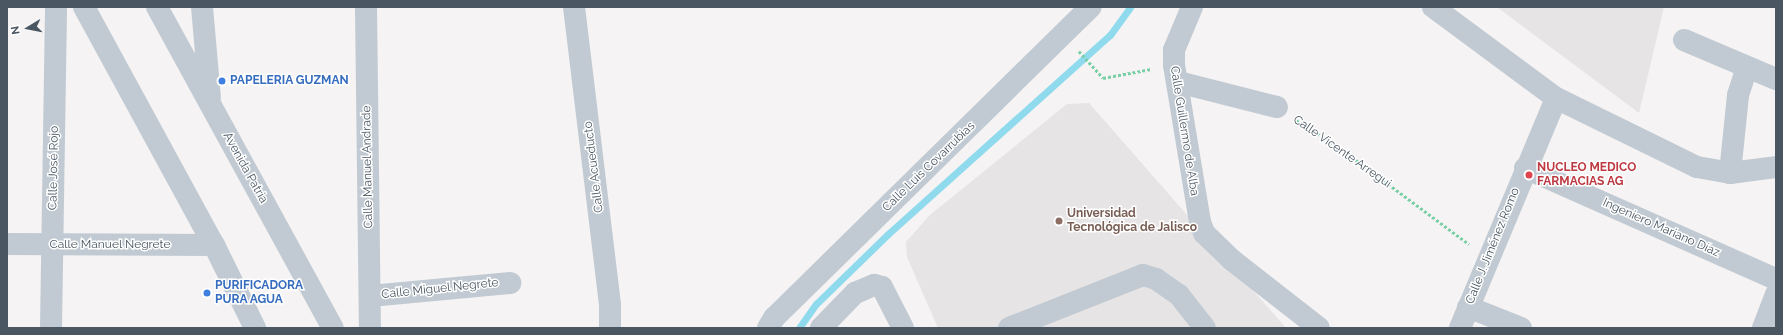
<!DOCTYPE html>
<html>
<head>
<meta charset="utf-8">
<style>
	body { margin:0 }
	#map { position:relative; width:1783px; height:335px; overflow:hidden; background:#f5f3f3; font-family:Raleway,sans-serif }
	div>[style] { position:absolute }
	.education>* { inset:0; background:#e6e4e5 }
	.stream>* { height:7px; margin:-3.5px; padding:0 3.5px; transform-origin:3.5px; border-radius:3.5px; background:#90daee }
	.path>* { height:2.5px; margin-top:-1.25px; transform-origin:0; background:repeating-linear-gradient(90deg,#7ad0a6 0 3px,transparent 0 5px) }
	.minor>* { height:22px; margin:-11px; padding:0 11px; transform-origin:11px; border-radius:11px; background:#c1cad2 }
	.dots>* { width:11px; height:11px; translate:-50% -50%; box-sizing:border-box; border:2px solid #fff; border-radius:50% }
	span { translate:-50% -50%; white-space:nowrap; text-align:center; line-height:1.15; -webkit-text-stroke:3px #fff; paint-order:stroke }
	.shop-label { font-size:12px; color:#366cbe; font-weight:700 }
	.left { translate:0 -50%; text-align:left }
	.street-label { font-size:12px; color:#4a5661 }
	.health-label { font-size:12px; color:#be3a42; font-weight:700 }
	.education-label { font-size:12px; color:#785e54; font-weight:700 }
	.frame { position:absolute; inset:0; border:8px solid #4a5661; pointer-events:none }
	.north { position:absolute; left:8px; top:8px; width:40px; height:40px; -webkit-text-stroke:3px #fff; paint-order:stroke; rotate:260deg; font-size:11px; font-weight:700; line-height:16px; text-align:center; color:#4a5661 }
	.north::after { content:''; display:block; margin:auto; width:14px; height:18px; background:#4a5661; clip-path:polygon(50% 0,100% 100%,50% 72%,0 100%) }
</style>
</head>
<body>
<div id="map">
	<div class="education">
		<i style="clip-path:polygon(1497px 7px,1664px 7px,1639px 113px)"></i>
		<i style="clip-path:polygon(1089px 103px,1286px 328px,938px 328px,907px 257px,906px 242px,930px 215px,1067px 104px)"></i>
	</div>
	<div class="stream">
		<i style="left:799px;top:328px;width:29px;rotate:-55deg"></i>
		<i style="left:816px;top:304px;width:100px;rotate:-44.2deg"></i>
		<i style="left:888px;top:234px;width:298px;rotate:-41.9deg"></i>
		<i style="left:1110px;top:35px;width:34px;rotate:-54deg"></i>
	</div>
	<div class="path">
		<i style="left:1079px;top:51px;width:36px;rotate:48deg"></i>
		<i style="left:1103px;top:78px;width:49px;rotate:-10.6deg"></i>
		<i style="left:1296px;top:120px;width:47px;rotate:32deg"></i>
		<i style="left:1336px;top:145px;width:166px;rotate:36.7deg"></i>
	</div>
	<div class="minor">
		<i style="left:84px;top:7px;width:271px;rotate:61.4deg"></i>
		<i style="left:214px;top:245px;width:93px;rotate:63.7deg"></i>
		<i style="left:157px;top:7px;width:366px;rotate:61.3deg"></i>
		<i style="left:202px;top:7px;width:91px;rotate:85deg"></i>
		<i style="left:366px;top:7px;width:321px;rotate:89.3deg"></i>
		<i style="left:574px;top:7px;width:300px;rotate:83.1deg"></i>
		<i style="left:610px;top:305px;width:23px;rotate:90deg"></i>
		<i style="left:1192px;top:7px;width:47px;rotate:112.7deg"></i>
		<i style="left:1174px;top:50px;width:15px;rotate:90deg"></i>
		<i style="left:1174px;top:65px;width:159px;rotate:80.6deg"></i>
		<i style="left:1200px;top:222px;width:12px;rotate:70deg"></i>
		<i style="left:1204px;top:233px;width:39px;rotate:44deg"></i>
		<i style="left:1232px;top:260px;width:110px;rotate:38deg"></i>
		<i style="left:1433px;top:7px;width:153px;rotate:36.5deg"></i>
		<i style="left:1556px;top:98px;width:157px;rotate:26.1deg"></i>
		<i style="left:1697px;top:167px;width:34px;rotate:10deg"></i>
		<i style="left:1730px;top:173px;width:46px;rotate:-7.4deg"></i>
		<i style="left:1684px;top:40px;width:100px;rotate:23deg"></i>
		<i style="left:1178px;top:82px;width:102px;rotate:14.2deg"></i>
		<i style="left:1525px;top:168px;width:274px;rotate:23.9deg"></i>
		<i style="left:1730px;top:173px;width:78px;rotate:-84.1deg"></i>
		<i style="left:1738px;top:95px;width:29px;rotate:-72deg"></i>
		<i style="left:7px;top:244px;width:207px;rotate:0.3deg"></i>
		<i style="left:370px;top:296px;width:141px;rotate:-5.3deg"></i>
		<i style="left:1468px;top:307px;width:57px;rotate:21.6deg"></i>
		<i style="left:51px;top:328px;width:321px;rotate:-89.1deg"></i>
		<i style="left:768px;top:328px;width:12px;rotate:-59deg"></i>
		<i style="left:774px;top:318px;width:444px;rotate:-44.5deg"></i>
		<i style="left:821px;top:328px;width:49px;rotate:-45.8deg"></i>
		<i style="left:855px;top:293px;width:21px;rotate:-23deg"></i>
		<i style="left:874px;top:285px;width:8px;rotate:14deg"></i>
		<i style="left:882px;top:287px;width:46px;rotate:62.9deg"></i>
		<i style="left:1009px;top:328px;width:144px;rotate:-21.6deg"></i>
		<i style="left:1143px;top:275px;width:14px;rotate:17deg"></i>
		<i style="left:1156px;top:279px;width:28px;rotate:35deg"></i>
		<i style="left:1179px;top:295px;width:42px;rotate:51.8deg"></i>
		<i style="left:1460px;top:328px;width:249px;rotate:-67.3deg"></i>
		<i style="left:1763px;top:328px;width:36px;rotate:-69deg"></i>
	</div>
	<div class="dots">
		<i style="left:222px;top:81px;background:#3f7fe0"></i>
		<i style="left:1529px;top:175px;background:#e0444e"></i>
		<i style="left:1059px;top:221px;background:#8d6e63"></i>
		<i style="left:207px;top:293px;background:#3f7fe0"></i>
	</div>
	<div class="shop-label">
		<span class="left" style="left:230px;top:81px">PAPELERIA GUZMAN</span>
		<span class="left" style="left:215px;top:293px">PURIFICADORA<br>PURA AGUA</span>
	</div>
	<div class="street-label">
		<span style="left:1184px;top:131px;rotate:81deg">Calle Guillermo de Alba</span>
		<span style="left:1342px;top:152px;rotate:35deg">Calle Vicente Arregui</span>
		<span style="left:368px;top:167px;rotate:-91deg">Calle Manuel Andrade</span>
		<span style="left:594px;top:167px;rotate:-97deg">Calle Acueducto</span>
		<span style="left:929px;top:167px;rotate:-44deg">Calle Luis Covarrubias</span>
		<span style="left:54px;top:168px;rotate:-89deg">Calle José Rojo</span>
		<span style="left:245px;top:168px;rotate:61deg">Avenida Patria</span>
		<span style="left:1661px;top:228px;rotate:24deg">Ingeniero Mariano Díaz</span>
		<span style="left:110px;top:245px">Calle Manuel Negrete</span>
		<span style="left:1493px;top:246px;rotate:-68deg">Calle J. Jiménez Romo</span>
		<span style="left:440px;top:289px;rotate:-6deg">Calle Miguel Negrete</span>
	</div>
	<div class="health-label">
		<span class="left" style="left:1537px;top:175px">NUCLEO MEDICO<br>FARMACIAS AG</span>
	</div>
	<div class="education-label">
		<span class="left" style="left:1067px;top:221px">Universidad<br>Tecnológica de Jalisco</span>
	</div>
	<div class="frame"></div>
	<div class="north">N</div>
</div>
</body>
</html>
